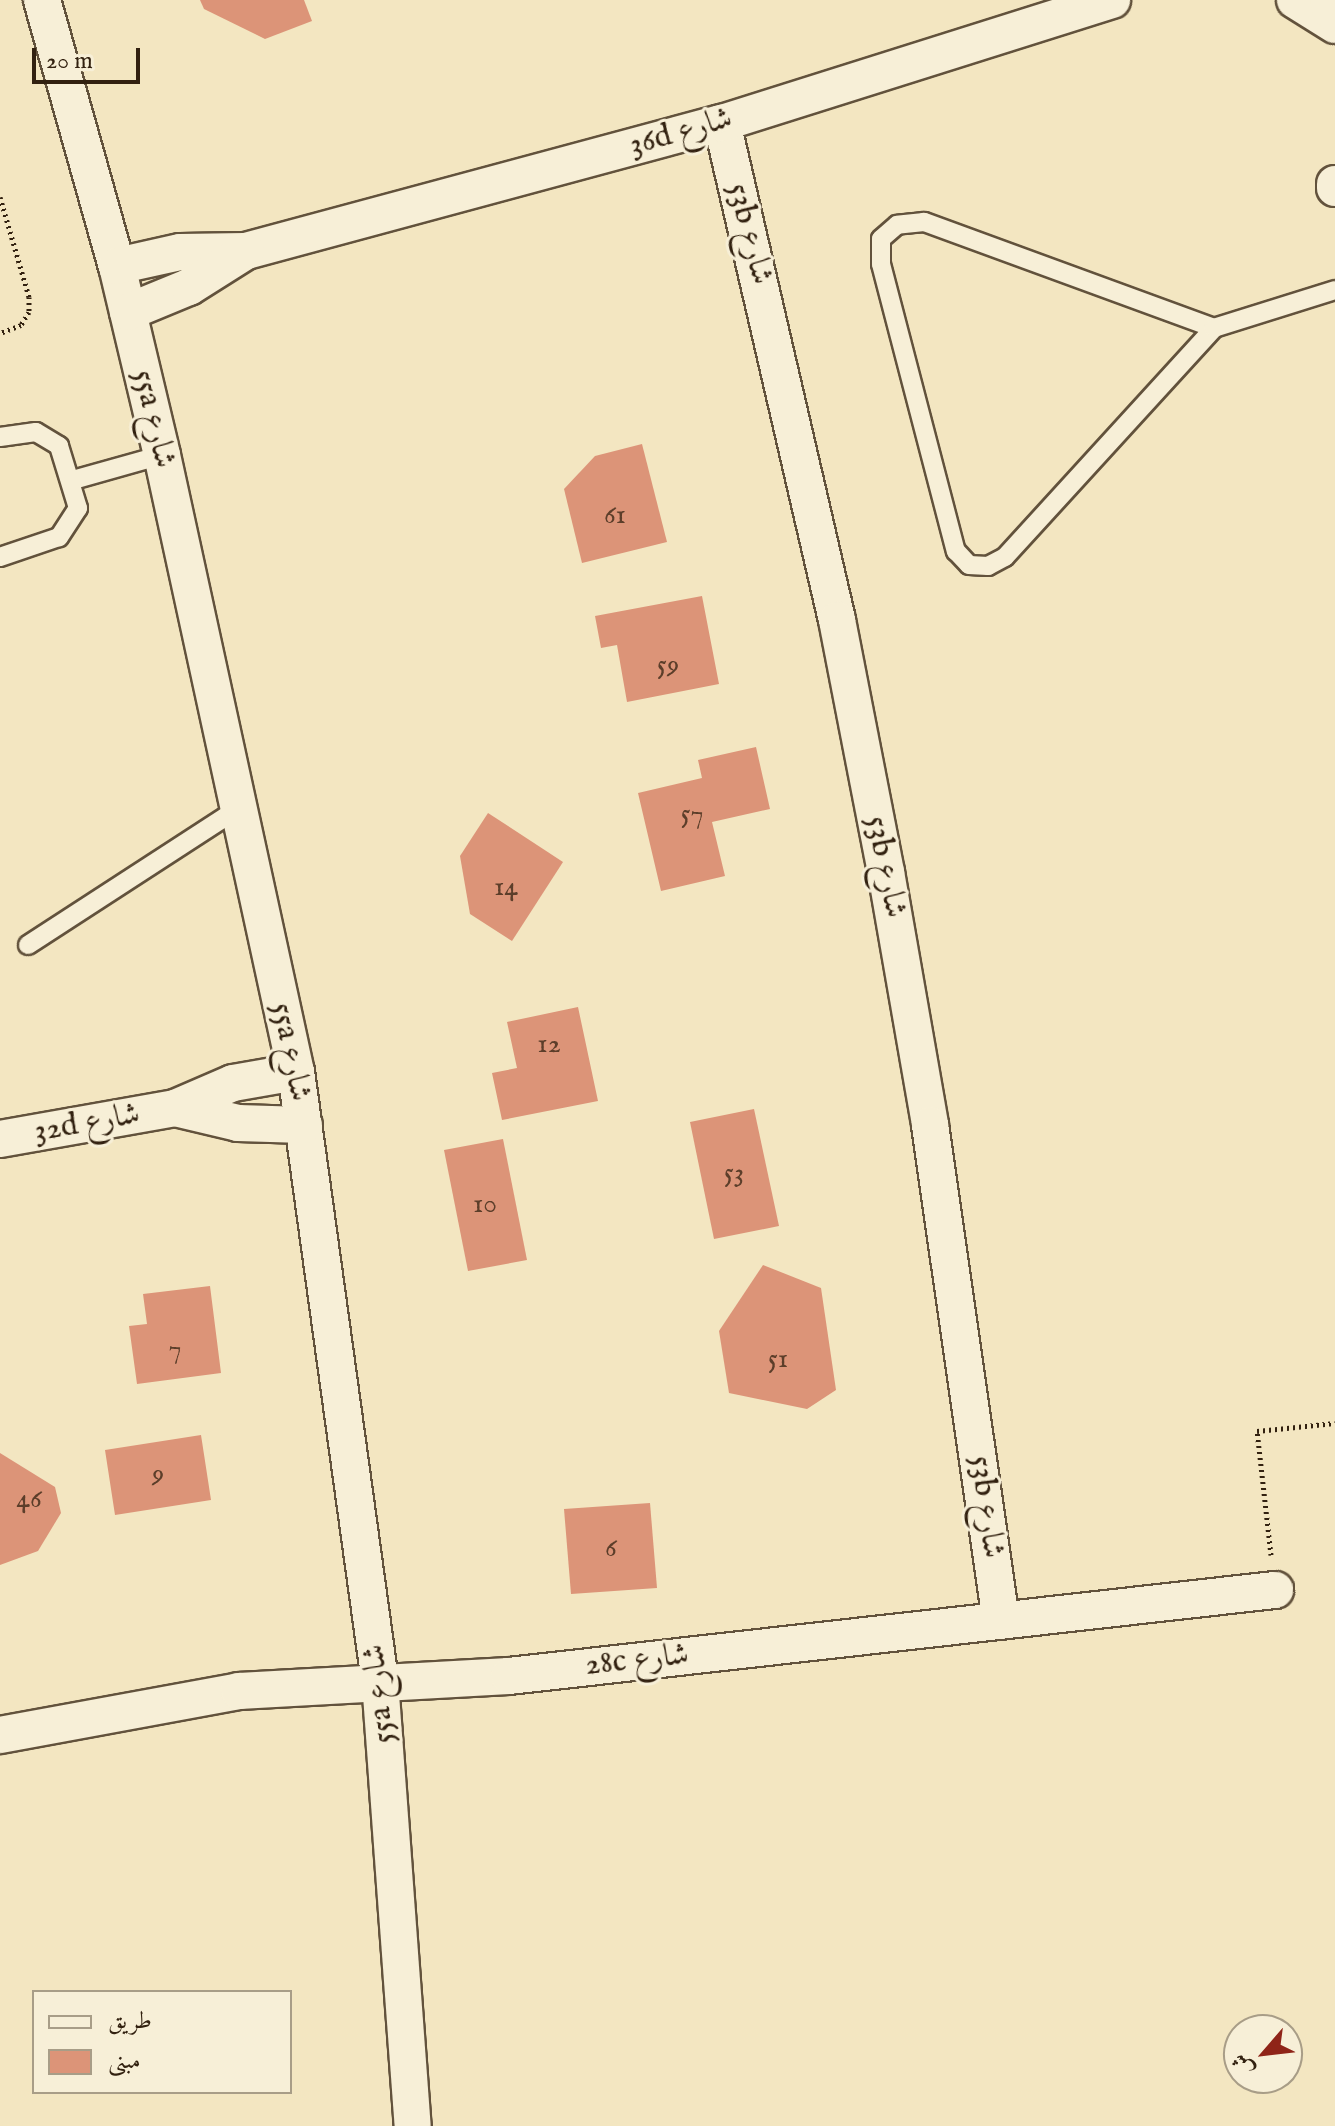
<!DOCTYPE html>
<html>
<head>
<meta charset="utf-8">
<style>
	body { margin:0 }
	#map { position:relative; width:1335px; height:2126px; overflow:hidden; background:#f3e6c1; font-family:"IM FELL English",Amiri,serif }
	div>[style] { position:absolute }
	.building>* { inset:0; background:#dc9478 }
	.path>* { height:5px; margin-top:-2.5px; transform-origin:0; background:repeating-linear-gradient(90deg,#322110 0 2px,transparent 0 6px) }
	.roads { filter:drop-shadow(2px 0 #62523c) drop-shadow(-2px 0 #62523c) drop-shadow(0 2px #62523c) drop-shadow(0 -2px #62523c) }
	.service>* { height:18px; margin:-9px; padding:0 9px; transform-origin:9px; border-radius:9px; background:#f7efd7 }
	.minor>* { height:36px; margin:-18px; padding:0 18px; transform-origin:18px; border-radius:18px; background:#f7efd7 }
	.tertiary>* { height:44px; margin:-22px; padding:0 22px; transform-origin:22px; border-radius:22px; background:#f7efd7 }
	span { translate:-50% -50%; white-space:nowrap; text-align:center; line-height:1.15; -webkit-text-stroke:6px #f7efd7; paint-order:stroke }
	.number-label { font-size:28px; color:#5c3e2a }
	.number-label span { -webkit-text-stroke-width:0 }
	.street-label { font-size:32px; color:#322110 }
	.legend { position:absolute; left:32px; top:1990px; width:260px; height:104px; box-sizing:border-box; background:#f7efd7; border:2px solid #a89d87; margin:0; padding:10px 14px; list-style:none; font-size:24px; color:#322110 }
	.legend li { display:flex; align-items:center; gap:16px; height:40px }
	.legend b { width:40px; border:2px solid #a89d87 }
	.north { position:absolute; left:1223px; top:2014px; width:80px; height:80px; box-sizing:border-box; background:#f7efd7; border:2px solid #a89d87; border-radius:50%; rotate:242deg; font-size:22px; font-weight:700; line-height:32px; text-align:center; color:#322110 }
	.north::after { content:''; display:block; margin:auto; width:28px; height:36px; background:#8f2418; clip-path:polygon(50% 0,100% 100%,50% 72%,0 100%) }
	.scale { position:absolute; left:32px; top:48px; width:108px; height:36px; box-sizing:border-box; border:4px solid #322110; border-top:0; padding-left:10px; font-size:24px; line-height:28px; white-space:nowrap; color:#322110; -webkit-text-stroke:6px #f7efd7; paint-order:stroke }
</style>
</head>
<body>
<div id="map">
	<div class="building">
		<i style="clip-path:polygon(200px 0,304px 0,312px 21px,265px 39px,204px 9px)"></i>
		<i style="clip-path:polygon(642px 444px,667px 542px,582px 563px,564px 489px,595px 456px)"></i>
		<i style="clip-path:polygon(702px 596px,719px 684px,627px 702px,617px 645px,601px 648px,595px 616px)"></i>
		<i style="clip-path:polygon(756px 747px,770px 809px,712px 822px,725px 876px,661px 891px,638px 793px,702px 778px,698px 760px)"></i>
		<i style="clip-path:polygon(488px 813px,563px 862px,512px 941px,470px 914px,460px 856px)"></i>
		<i style="clip-path:polygon(578px 1007px,598px 1101px,502px 1120px,492px 1073px,517px 1068px,507px 1022px)"></i>
		<i style="clip-path:polygon(754px 1109px,779px 1226px,714px 1239px,690px 1122px)"></i>
		<i style="clip-path:polygon(503px 1139px,527px 1260px,468px 1271px,444px 1150px)"></i>
		<i style="clip-path:polygon(763px 1265px,821px 1288px,836px 1390px,807px 1409px,729px 1393px,719px 1331px)"></i>
		<i style="clip-path:polygon(210px 1286px,221px 1373px,137px 1384px,129px 1326px,147px 1324px,143px 1294px)"></i>
		<i style="clip-path:polygon(201px 1435px,211px 1500px,115px 1515px,105px 1450px)"></i>
		<i style="clip-path:polygon(0 1453px,55px 1487px,61px 1513px,38px 1551px,0 1565px)"></i>
		<i style="clip-path:polygon(650px 1503px,657px 1588px,571px 1594px,564px 1509px)"></i>
	</div>
	<div class="path">
		<i style="left:0;top:197px;width:104px;rotate:73.8deg"></i>
		<i style="left:29px;top:297px;width:15px;rotate:90deg"></i>
		<i style="left:29px;top:312px;width:15px;rotate:122deg"></i>
		<i style="left:21px;top:325px;width:22px;rotate:159deg"></i>
		<i style="left:1271px;top:1555px;width:125px;rotate:-96.4deg"></i>
		<i style="left:1257px;top:1431px;width:78px;rotate:-5.9deg"></i>
	</div>
	<div class="roads">
		<div class="service">
			<i style="left:1214px;top:328px;width:309px;rotate:-159.9deg"></i>
			<i style="left:924px;top:222px;width:27px;rotate:174deg"></i>
			<i style="left:897px;top:225px;width:21px;rotate:139deg"></i>
			<i style="left:881px;top:239px;width:25px;rotate:90deg"></i>
			<i style="left:881px;top:264px;width:297px;rotate:75.4deg"></i>
			<i style="left:956px;top:551px;width:19px;rotate:47deg"></i>
			<i style="left:969px;top:565px;width:19px;rotate:3deg"></i>
			<i style="left:988px;top:566px;width:19px;rotate:-28deg"></i>
			<i style="left:1005px;top:557px;width:310px;rotate:-47.6deg"></i>
			<i style="left:1214px;top:328px;width:127px;rotate:-17.4deg"></i>
			<i style="left:0;top:437px;width:36px;rotate:-8deg"></i>
			<i style="left:36px;top:432px;width:27px;rotate:31deg"></i>
			<i style="left:59px;top:446px;width:65px;rotate:73deg"></i>
			<i style="left:78px;top:508px;width:35px;rotate:123deg"></i>
			<i style="left:59px;top:537px;width:62px;rotate:161.3deg"></i>
			<i style="left:73px;top:480px;width:92px;rotate:-15.7deg"></i>
			<i style="left:28px;top:945px;width:252px;rotate:-33deg"></i>
		</div>
		<div class="minor">
			<i style="left:42px;top:0;width:276px;rotate:74.3deg"></i>
			<i style="left:117px;top:266px;width:194px;rotate:76.6deg"></i>
			<i style="left:162px;top:455px;width:631px;rotate:77.75deg"></i>
			<i style="left:296px;top:1072px;width:615px;rotate:82.15deg"></i>
			<i style="left:380px;top:1681px;width:446px;rotate:85.8deg"></i>
			<i style="left:1295px;top:0;width:47px;rotate:32deg"></i>
			<i style="left:722px;top:123px;width:510px;rotate:76.97deg"></i>
			<i style="left:837px;top:620px;width:257px;rotate:79deg"></i>
			<i style="left:886px;top:872px;width:257px;rotate:80.1deg"></i>
			<i style="left:930px;top:1125px;width:501px;rotate:81.85deg"></i>
			<i style="left:1335px;top:184px;width:4px;rotate:90deg"></i>
			<i style="left:117px;top:266px;width:65px;rotate:-12.5deg"></i>
			<i style="left:180px;top:252px;width:66px;rotate:-0.9deg"></i>
			<i style="left:246px;top:251px;width:493px;rotate:-15.1deg"></i>
			<i style="left:722px;top:123px;width:409px;rotate:-17.5deg"></i>
			<i style="left:128px;top:312px;width:66px;rotate:-22.3deg"></i>
			<i style="left:189px;top:287px;width:67px;rotate:-32.3deg"></i>
			<i style="left:175px;top:1108px;width:65px;rotate:13.4deg"></i>
			<i style="left:238px;top:1123px;width:66px;rotate:1.7deg"></i>
			<i style="left:0;top:1139px;width:178px;rotate:-10deg"></i>
			<i style="left:175px;top:1108px;width:63px;rotate:-23.3deg"></i>
			<i style="left:233px;top:1083px;width:64px;rotate:-9.9deg"></i>
			<i style="left:0;top:1735px;width:243px;rotate:-10.4deg"></i>
			<i style="left:239px;top:1691px;width:270px;rotate:-3.2deg"></i>
			<i style="left:509px;top:1676px;width:771px;rotate:-6.41deg"></i>
		</div>
		<div class="tertiary">
			<i style="left:1332px;top:0;width:10px;rotate:73deg"></i>
		</div>
	</div>
	<div class="number-label">
		<span style="left:615px;top:516px">61</span>
		<span style="left:668px;top:666px">59</span>
		<span style="left:692px;top:815px">57</span>
		<span style="left:506px;top:888px">14</span>
		<span style="left:549px;top:1045px">12</span>
		<span style="left:734px;top:1174px">53</span>
		<span style="left:485px;top:1205px">10</span>
		<span style="left:175px;top:1350px">7</span>
		<span style="left:778px;top:1360px">51</span>
		<span style="left:158px;top:1475px">9</span>
		<span style="left:29px;top:1500px">46</span>
		<span style="left:611px;top:1549px">6</span>
	</div>
	<div class="street-label">
		<span style="left:681px;top:133px;rotate:-16deg">36d شارع</span>
		<span style="left:749px;top:234px;rotate:76deg">53b شارع</span>
		<span style="left:153px;top:419px;rotate:77deg">55a شارع</span>
		<span style="left:885px;top:867px;rotate:79deg">53b شارع</span>
		<span style="left:290px;top:1052px;rotate:79deg">55a شارع</span>
		<span style="left:87px;top:1124px;rotate:-10deg">32d شارع</span>
		<span style="left:986px;top:1507px;rotate:83deg">53b شارع</span>
		<span style="left:637px;top:1661px;rotate:-6deg">28c شارع</span>
		<span style="left:380px;top:1694px;rotate:-96deg">55a شارع</span>
	</div>
	<ul class="legend">
	<li><b style="height:10px;background:#f7efd7"></b>طريق</li>
	<li><b style="height:22px;background:#dc9478"></b>مبنى</li>
	</ul>
	<div class="north">ش</div>
	<div class="scale">20 m</div>
</div>
</body>
</html>
